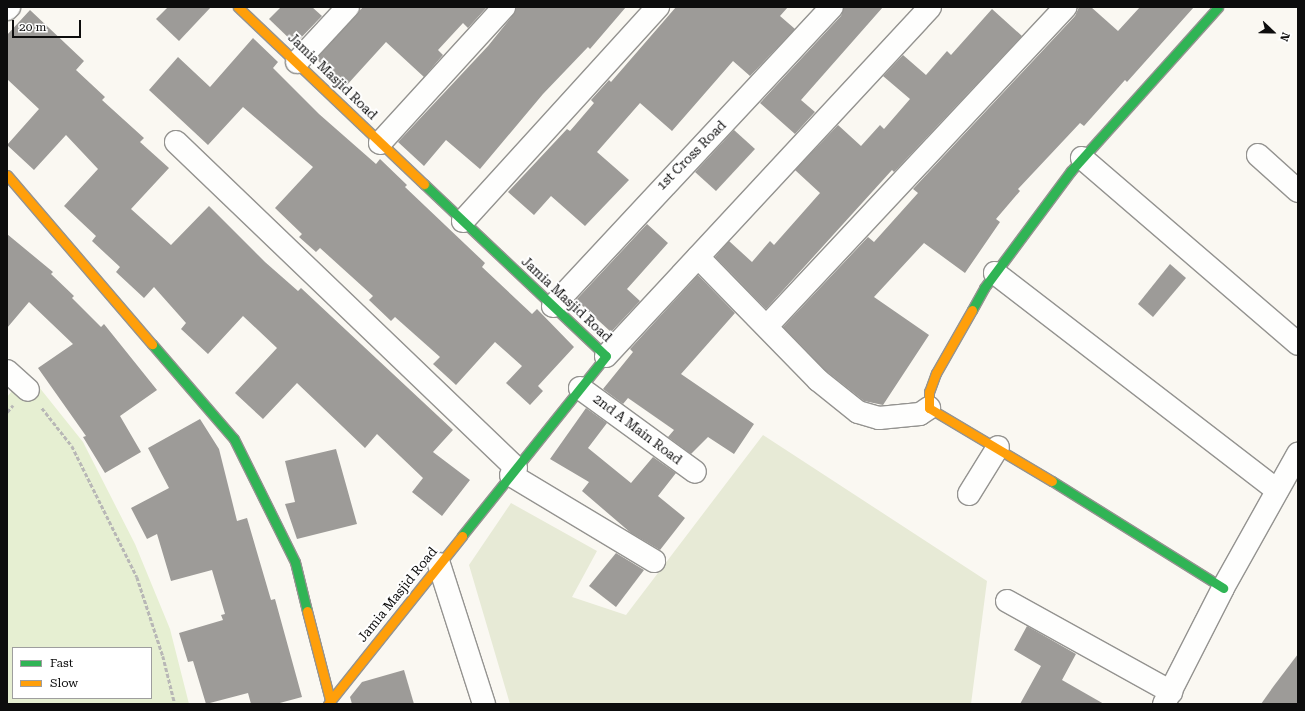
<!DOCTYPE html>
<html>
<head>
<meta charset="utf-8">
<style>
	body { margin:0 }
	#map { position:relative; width:1305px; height:711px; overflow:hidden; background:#faf8f2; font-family:"Roboto Serif",serif }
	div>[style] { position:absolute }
	.green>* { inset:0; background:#e6efd2 }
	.cemetery>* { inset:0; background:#e7ead6 }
	.building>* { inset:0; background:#9d9b98 }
	.path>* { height:2.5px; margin-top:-1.25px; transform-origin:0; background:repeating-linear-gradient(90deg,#b8b7b6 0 4px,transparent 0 6px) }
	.roads { filter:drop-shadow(1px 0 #949390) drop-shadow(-1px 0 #949390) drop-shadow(0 1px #949390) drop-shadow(0 -1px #949390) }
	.street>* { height:22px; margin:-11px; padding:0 11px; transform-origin:11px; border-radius:11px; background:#fefefd }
	.fast>* { height:9px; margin:-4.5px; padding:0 4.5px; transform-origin:4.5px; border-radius:4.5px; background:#30b455 }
	.slow>* { height:9px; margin:-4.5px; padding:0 4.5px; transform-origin:4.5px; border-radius:4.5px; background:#ff9f0a }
	span { translate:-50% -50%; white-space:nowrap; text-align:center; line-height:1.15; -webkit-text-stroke:4px #fff; paint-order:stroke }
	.street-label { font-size:13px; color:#0d0d0d }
	.frame { position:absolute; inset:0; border:8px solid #0d0d0d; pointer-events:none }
	.legend { position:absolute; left:12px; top:647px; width:140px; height:52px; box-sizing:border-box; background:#fff; border:1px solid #9e9e9e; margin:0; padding:5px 7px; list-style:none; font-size:12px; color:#0d0d0d }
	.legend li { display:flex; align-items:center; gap:8px; height:20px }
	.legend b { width:20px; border:1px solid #9e9e9e }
	.north { position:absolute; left:1253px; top:12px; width:40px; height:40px; -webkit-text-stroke:3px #fff; paint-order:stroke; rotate:112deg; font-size:11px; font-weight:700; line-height:16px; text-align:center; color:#0d0d0d }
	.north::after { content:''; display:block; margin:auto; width:14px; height:18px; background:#0d0d0d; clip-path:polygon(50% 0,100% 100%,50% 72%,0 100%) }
	.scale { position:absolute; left:12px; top:20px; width:69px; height:18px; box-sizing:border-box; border:2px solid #0d0d0d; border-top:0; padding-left:5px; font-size:12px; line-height:14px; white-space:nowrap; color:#0d0d0d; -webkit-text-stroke:3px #fff; paint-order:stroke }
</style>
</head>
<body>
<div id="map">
	<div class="green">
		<i style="clip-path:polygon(evenodd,27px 372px,83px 442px,135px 544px,170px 629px,189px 704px,7px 704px,7px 397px,27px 372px,13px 648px,151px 648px,151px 698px,13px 698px,13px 648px)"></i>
	</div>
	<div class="cemetery">
		<i style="clip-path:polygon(763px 435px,987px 581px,971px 704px,510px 704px,469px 565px,511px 503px,597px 551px,572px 597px,626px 615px)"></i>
	</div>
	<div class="building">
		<i style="clip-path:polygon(168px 7px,211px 7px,179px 41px,156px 19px)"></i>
		<i style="clip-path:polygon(281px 7px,312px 7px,322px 16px,295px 44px,269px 19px)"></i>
		<i style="clip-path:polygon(363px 7px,487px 7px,468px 28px,463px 23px,438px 50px,443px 55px,424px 77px,386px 42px,346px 86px,316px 59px)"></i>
		<i style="clip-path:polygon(516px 7px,626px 7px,590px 49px,588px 47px,543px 94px,480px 169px,446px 140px,424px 166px,398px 142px,488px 46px,513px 15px)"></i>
		<i style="clip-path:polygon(676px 7px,788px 7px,780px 16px,795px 29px,750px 76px,733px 61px,672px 131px,640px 103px,597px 152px,629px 180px,585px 226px,551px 196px,534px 215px,508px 192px,567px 129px,570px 131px,594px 103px,591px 100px,609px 80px,611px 82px)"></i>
		<i style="clip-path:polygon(844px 7px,883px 7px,801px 100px,815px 112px,795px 134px,760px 103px,841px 16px)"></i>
		<i style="clip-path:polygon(1079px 7px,1091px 7px,1118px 31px,1140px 7px,1194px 7px,1127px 82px,1125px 80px,1084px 126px,1080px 123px,1018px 189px,1020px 191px,996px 219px,1000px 222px,965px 273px,924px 243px,874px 297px,929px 335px,883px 405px,864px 401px,826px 371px,783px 327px,868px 237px,874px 242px,918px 193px,913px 189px,1075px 16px)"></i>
		<i style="clip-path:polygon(992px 9px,1022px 36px,894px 172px,892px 170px,766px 309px,715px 257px,729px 241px,752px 262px,770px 241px,774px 245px,820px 193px,795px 170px,838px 125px,861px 146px,880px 125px,884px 129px,910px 99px,883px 76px,903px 55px,926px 75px,947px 51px,951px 55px)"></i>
		<i style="clip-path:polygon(30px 10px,84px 61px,76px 70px,105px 97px,102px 100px,144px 138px,140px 142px,169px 168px,131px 209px,171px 245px,209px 206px,265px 262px,298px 291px,301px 288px,453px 430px,433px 452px,470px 480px,442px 516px,412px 492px,423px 478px,377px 434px,365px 448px,297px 383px,263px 419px,235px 393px,277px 348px,243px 316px,208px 354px,181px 329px,186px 323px,154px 287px,144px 298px,116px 272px,120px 267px,92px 241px,96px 236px,64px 206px,98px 169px,66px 135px,34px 170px,7px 145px,39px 109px,7px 79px,7px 35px)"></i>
		<i style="clip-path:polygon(253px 38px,278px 62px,273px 68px,319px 114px,376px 164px,380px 159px,407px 185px,405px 187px,485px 263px,482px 267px,532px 314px,537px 309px,574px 347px,538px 386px,543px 391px,530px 405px,506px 383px,522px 366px,495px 342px,456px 385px,433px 364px,440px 357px,395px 317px,391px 321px,369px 300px,373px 296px,320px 248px,316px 252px,299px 237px,302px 234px,275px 208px,313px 167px,243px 107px,208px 145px,149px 90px,178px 57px,210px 87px)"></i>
		<i style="clip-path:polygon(734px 130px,755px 149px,716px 191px,695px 172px)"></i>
		<i style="clip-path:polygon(647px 224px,668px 243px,627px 289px,640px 301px,611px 332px,576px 300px)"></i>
		<i style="clip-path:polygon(7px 234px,53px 272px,51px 274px,74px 296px,72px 298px,101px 327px,104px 324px,157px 390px,120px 416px,141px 452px,105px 473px,83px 437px,86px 436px,38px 368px,73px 344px,29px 302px,7px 328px)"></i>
		<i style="clip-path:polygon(1170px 264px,1186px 278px,1153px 317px,1138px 304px)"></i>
		<i style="clip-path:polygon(698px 275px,735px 313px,681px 374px,754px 424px,734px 454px,708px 437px,691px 454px,668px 437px,674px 430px,628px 398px,623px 404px,603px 389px,633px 352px,630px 349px)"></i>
		<i style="clip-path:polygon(586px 408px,607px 423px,588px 448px,631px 483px,653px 457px,676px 473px,658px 496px,685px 518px,660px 550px,631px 533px,582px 491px,589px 482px,550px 459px)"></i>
		<i style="clip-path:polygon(200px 419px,219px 449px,237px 521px,247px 518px,271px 600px,275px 599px,302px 697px,276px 704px,251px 704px,248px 693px,206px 704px,193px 661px,188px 662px,179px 633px,223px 620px,221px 615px,225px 614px,212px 570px,171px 581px,157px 534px,147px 539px,131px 508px,169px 488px,148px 448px)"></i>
		<i style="clip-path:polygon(336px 449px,357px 524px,297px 539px,285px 504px,295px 502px,285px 461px)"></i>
		<i style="clip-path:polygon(616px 553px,644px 570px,616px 607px,589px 586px)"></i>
		<i style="clip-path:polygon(1027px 626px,1076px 654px,1062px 680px,1104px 704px,1020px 704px,1041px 666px,1014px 650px)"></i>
		<i style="clip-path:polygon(1298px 654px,1298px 704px,1261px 704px,1273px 687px)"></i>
		<i style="clip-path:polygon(404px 670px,414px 704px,352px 704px,350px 697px,362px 682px)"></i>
	</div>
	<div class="path">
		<i style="left:42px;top:408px;width:48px;rotate:51.7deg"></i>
		<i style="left:72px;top:446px;width:146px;rotate:63.6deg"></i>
		<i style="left:137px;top:577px;width:83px;rotate:71.8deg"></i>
		<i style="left:163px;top:656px;width:49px;rotate:76deg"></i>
		<i style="left:7px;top:412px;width:9px;rotate:-49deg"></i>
	</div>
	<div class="roads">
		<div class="street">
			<i style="left:7px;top:9px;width:3px;rotate:-45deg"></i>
			<i style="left:297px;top:62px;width:75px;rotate:-47.2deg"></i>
			<i style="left:176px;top:142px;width:471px;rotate:43.8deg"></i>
			<i style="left:380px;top:143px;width:184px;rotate:-47.6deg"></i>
			<i style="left:1258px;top:155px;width:54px;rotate:42deg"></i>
			<i style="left:1082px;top:158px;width:285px;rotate:40.7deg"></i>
			<i style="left:463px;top:221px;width:290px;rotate:-47.7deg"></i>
			<i style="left:698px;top:257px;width:172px;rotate:45.7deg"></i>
			<i style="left:818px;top:380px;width:51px;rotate:38.7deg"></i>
			<i style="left:858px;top:412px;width:22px;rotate:16deg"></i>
			<i style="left:879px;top:418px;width:41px;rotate:-5.6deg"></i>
			<i style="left:920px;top:414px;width:11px;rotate:-34deg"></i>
			<i style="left:995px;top:273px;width:356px;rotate:37.6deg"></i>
			<i style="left:553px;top:306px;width:409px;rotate:-47deg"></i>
			<i style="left:767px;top:326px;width:437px;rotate:-46.9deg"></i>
			<i style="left:606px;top:356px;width:476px;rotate:-47.1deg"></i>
			<i style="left:7px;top:371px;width:28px;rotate:42deg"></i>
			<i style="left:580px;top:388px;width:142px;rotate:36.1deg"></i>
			<i style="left:511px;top:475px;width:167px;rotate:31deg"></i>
			<i style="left:969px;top:494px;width:55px;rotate:-58.3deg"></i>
			<i style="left:439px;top:564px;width:147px;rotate:72.2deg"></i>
			<i style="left:1007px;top:601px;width:188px;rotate:29deg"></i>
			<i style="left:1164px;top:704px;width:130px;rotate:-63deg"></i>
			<i style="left:1223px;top:588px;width:154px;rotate:-60.8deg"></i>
		</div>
		<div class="fast">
			<i style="left:424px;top:184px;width:250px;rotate:43.4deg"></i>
			<i style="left:606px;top:356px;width:231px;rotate:128.7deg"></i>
			<i style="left:972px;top:310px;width:25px;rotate:-61deg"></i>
			<i style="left:984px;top:288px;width:146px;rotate:-53.4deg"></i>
			<i style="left:1071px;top:171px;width:220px;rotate:-48.1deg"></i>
			<i style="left:152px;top:344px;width:125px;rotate:49.2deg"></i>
			<i style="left:234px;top:439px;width:137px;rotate:63.6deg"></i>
			<i style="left:295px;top:562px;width:50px;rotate:76.2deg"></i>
			<i style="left:1052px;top:481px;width:202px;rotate:32deg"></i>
		</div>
		<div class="slow">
			<i style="left:238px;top:7px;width:257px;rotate:43.6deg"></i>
			<i style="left:7px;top:175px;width:223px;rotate:49.4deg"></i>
			<i style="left:972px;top:310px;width:73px;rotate:119.7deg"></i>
			<i style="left:936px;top:373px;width:20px;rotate:110deg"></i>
			<i style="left:929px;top:392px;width:16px;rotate:90deg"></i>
			<i style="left:929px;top:408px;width:143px;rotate:30.7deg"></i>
			<i style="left:307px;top:611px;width:96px;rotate:75.5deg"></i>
			<i style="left:328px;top:704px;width:215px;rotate:-51.4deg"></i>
		</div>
	</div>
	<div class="street-label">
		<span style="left:332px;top:77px;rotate:44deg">Jamia Masjid Road</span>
		<span style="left:692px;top:156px;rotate:-45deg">1st Cross Road</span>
		<span style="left:566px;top:300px;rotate:43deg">Jamia Masjid Road</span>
		<span style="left:637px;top:430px;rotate:37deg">2nd A Main Road</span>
		<span style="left:398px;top:595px;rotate:-51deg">Jamia Masjid Road</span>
	</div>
	<div class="frame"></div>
	<ul class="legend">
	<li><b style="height:5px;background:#30b455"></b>Fast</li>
	<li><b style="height:5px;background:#ff9f0a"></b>Slow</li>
	</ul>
	<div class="north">N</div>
	<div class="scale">20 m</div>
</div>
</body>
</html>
